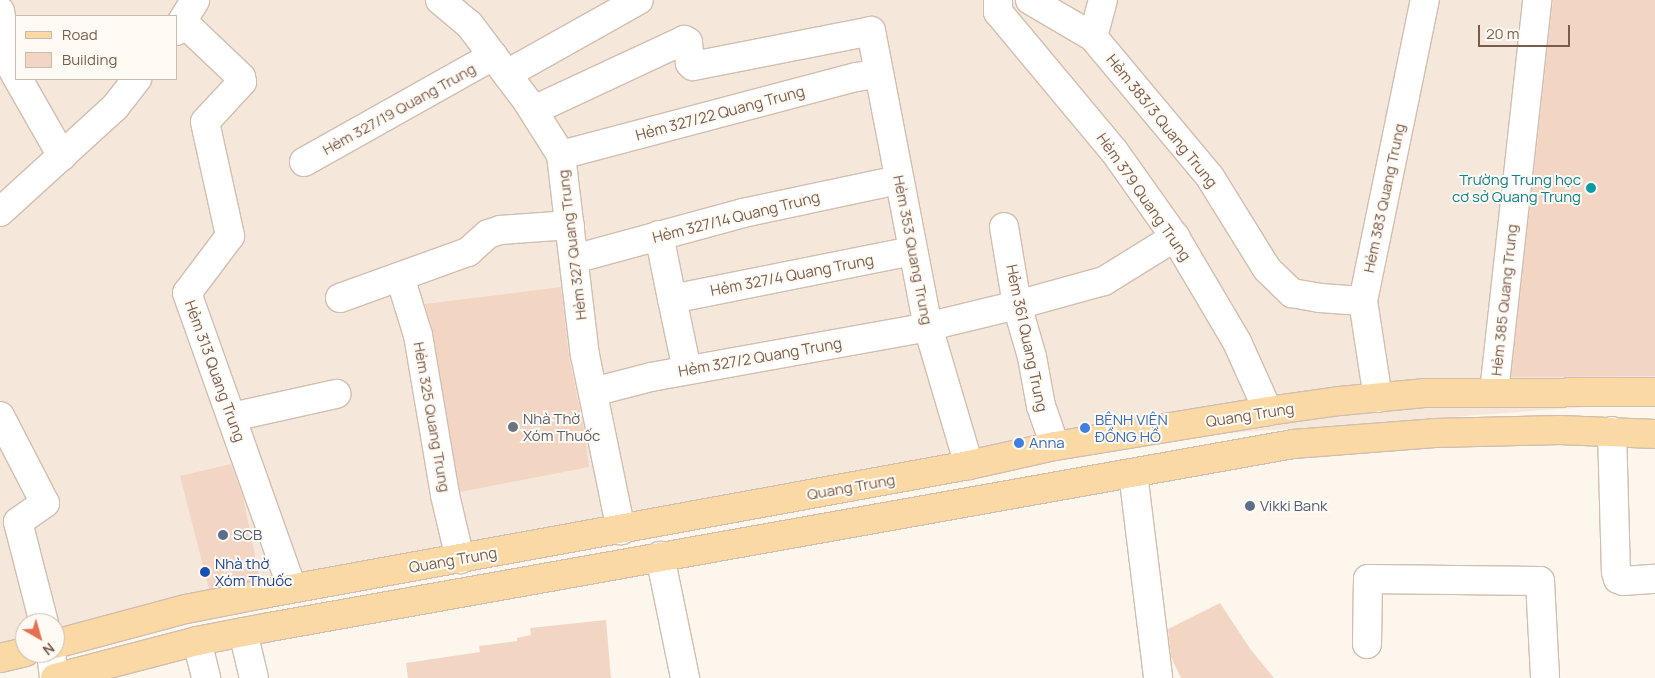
<!DOCTYPE html>
<html>
<head>
<meta charset="utf-8">
<style>
	body { margin:0 }
	#map { position:relative; width:1655px; height:678px; overflow:hidden; background:#fdf6ec; font-family:Manrope,sans-serif }
	div>[style] { position:absolute }
	.residential>* { inset:0; background:#f5e8da }
	.building>* { inset:0; background:#f3d5c3 }
	.roads { filter:drop-shadow(1px 0 #d1beb0) drop-shadow(-1px 0 #d1beb0) drop-shadow(0 1px #d1beb0) drop-shadow(0 -1px #d1beb0) }
	.minor>* { height:28px; margin:-14px; padding:0 14px; transform-origin:14px; border-radius:14px; background:#fff }
	.major>* { height:28px; margin:-14px; padding:0 14px; transform-origin:14px; border-radius:14px; background:#fbd9a5 }
	.dots>* { width:14px; height:14px; translate:-50% -50%; box-sizing:border-box; border:2px solid #fffaf3; border-radius:50% }
	span { translate:-50% -50%; white-space:nowrap; text-align:center; line-height:1.15; -webkit-text-stroke:4px #fffaf3; paint-order:stroke }
	.street-label { font-size:15px; color:#7a5c4d }
	.culture-label { font-size:15px; color:#0d838f }
	.right { translate:-100% -50%; text-align:right }
	.worship-label { font-size:15px; color:#5b616d }
	.left { translate:0 -50%; text-align:left }
	.shop-label { font-size:15px; color:#366cbe }
	.service-label { font-size:15px; color:#4e5e75 }
	.transit-label { font-size:15px; color:#164399 }
	.legend { position:absolute; left:15px; top:15px; width:162px; height:65px; box-sizing:border-box; background:#fffaf3; border:1px solid #cabbb1; margin:0; padding:6px 9px; list-style:none; font-size:15px; color:#7a5c4d }
	.legend li { display:flex; align-items:center; gap:10px; height:25px }
	.legend b { width:25px; border:1px solid #cabbb1 }
	.north { position:absolute; left:15px; top:613px; width:50px; height:50px; box-sizing:border-box; background:#fffaf3; border:1px solid #cabbb1; border-radius:50%; rotate:142deg; font-size:14px; font-weight:700; line-height:20px; text-align:center; color:#7a5c4d }
	.north::after { content:''; display:block; margin:auto; width:18px; height:22px; background:#e76f51; clip-path:polygon(50% 0,100% 100%,50% 72%,0 100%) }
	.scale { position:absolute; left:1478px; top:25px; width:92px; height:22px; box-sizing:border-box; border:2px solid #7a5c4d; border-top:0; padding-left:6px; font-size:15px; line-height:18px; white-space:nowrap; color:#7a5c4d; -webkit-text-stroke:4px #fffaf3; paint-order:stroke }
</style>
</head>
<body>
<div id="map">
	<div class="residential">
		<i style="clip-path:polygon(evenodd,0 0,1655px 0,1655px 402px,1055px 446px,460px 559px,0 667px,0 0,16px 16px,176px 16px,176px 79px,16px 79px,16px 16px,0 0,25px 623px,55px 623px,55px 653px,25px 653px,25px 623px)"></i>
	</div>
	<div class="building">
		<i style="clip-path:polygon(1553px 0,1655px 0,1655px 376px,1511px 377px)"></i>
		<i style="clip-path:polygon(561px 287px,569px 357px,584px 429px,589px 467px,460px 492px,433px 332px,425px 304px)"></i>
		<i style="clip-path:polygon(231px 464px,243px 497px,260px 579px,209px 589px,180px 476px)"></i>
		<i style="clip-path:polygon(1220px 603px,1251px 650px,1274px 678px,1181px 678px,1171px 657px,1168px 629px)"></i>
		<i style="clip-path:polygon(606px 620px,611px 678px,408px 678px,406px 663px,480px 652px,479px 646px,517px 641px,517px 638px,531px 635px,530px 628px)"></i>
	</div>
	<div class="roads">
		<div class="minor">
			<i style="left:440px;top:0;width:38px;rotate:40deg"></i>
			<i style="left:469px;top:24px;width:96px;rotate:53deg"></i>
			<i style="left:527px;top:101px;width:64px;rotate:57.8deg"></i>
			<i style="left:561px;top:155px;width:201px;rotate:83.2deg"></i>
			<i style="left:585px;top:355px;width:179px;rotate:78.4deg"></i>
			<i style="left:998px;top:0;width:12px;rotate:90deg"></i>
			<i style="left:998px;top:12px;width:181px;rotate:50.2deg"></i>
			<i style="left:1114px;top:151px;width:105px;rotate:54.7deg"></i>
			<i style="left:1175px;top:237px;width:122px;rotate:59.4deg"></i>
			<i style="left:1237px;top:342px;width:76px;rotate:65.8deg"></i>
			<i style="left:1030px;top:0;width:73px;rotate:30.4deg"></i>
			<i style="left:1093px;top:37px;width:182px;rotate:50.1deg"></i>
			<i style="left:1210px;top:177px;width:108px;rotate:58.2deg"></i>
			<i style="left:1267px;top:269px;width:35px;rotate:44deg"></i>
			<i style="left:1292px;top:293px;width:28px;rotate:10deg"></i>
			<i style="left:1320px;top:298px;width:43px;rotate:4deg"></i>
			<i style="left:0;top:11px;width:50px;rotate:80.7deg"></i>
			<i style="left:8px;top:60px;width:18px;rotate:63deg"></i>
			<i style="left:183px;top:22px;width:80px;rotate:43.5deg"></i>
			<i style="left:241px;top:77px;width:5px;rotate:79deg"></i>
			<i style="left:242px;top:82px;width:54px;rotate:132.8deg"></i>
			<i style="left:205px;top:122px;width:117px;rotate:77.6deg"></i>
			<i style="left:230px;top:236px;width:71px;rotate:127deg"></i>
			<i style="left:187px;top:293px;width:313px;rotate:70.4deg"></i>
			<i style="left:176px;top:31px;width:36px;rotate:-58deg"></i>
			<i style="left:1093px;top:37px;width:38px;rotate:-75deg"></i>
			<i style="left:507px;top:74px;width:151px;rotate:-29.3deg"></i>
			<i style="left:18px;top:79px;width:89px;rotate:60.3deg"></i>
			<i style="left:534px;top:110px;width:166px;rotate:-25deg"></i>
			<i style="left:684px;top:40px;width:4px;rotate:27deg"></i>
			<i style="left:688px;top:42px;width:21px;rotate:85deg"></i>
			<i style="left:690px;top:63px;width:4px;rotate:45deg"></i>
			<i style="left:693px;top:66px;width:181px;rotate:-11.1deg"></i>
			<i style="left:871px;top:31px;width:301px;rotate:79.1deg"></i>
			<i style="left:928px;top:327px;width:144px;rotate:73.5deg"></i>
			<i style="left:561px;top:155px;width:306px;rotate:-14.8deg"></i>
			<i style="left:857px;top:77px;width:22px;rotate:-10deg"></i>
			<i style="left:304px;top:162px;width:217px;rotate:-29.3deg"></i>
			<i style="left:0;top:212px;width:156px;rotate:-42.4deg"></i>
			<i style="left:115px;top:107px;width:36px;rotate:-52deg"></i>
			<i style="left:1004px;top:227px;width:79px;rotate:80.5deg"></i>
			<i style="left:1017px;top:305px;width:54px;rotate:73.9deg"></i>
			<i style="left:1032px;top:357px;width:50px;rotate:79.6deg"></i>
			<i style="left:1041px;top:406px;width:42px;rotate:70.7deg"></i>
			<i style="left:659px;top:235px;width:65px;rotate:78.5deg"></i>
			<i style="left:574px;top:259px;width:175px;rotate:-15.2deg"></i>
			<i style="left:743px;top:213px;width:158px;rotate:-12deg"></i>
			<i style="left:400px;top:277px;width:61px;rotate:72.8deg"></i>
			<i style="left:418px;top:335px;width:162px;rotate:80.4deg"></i>
			<i style="left:445px;top:495px;width:66px;rotate:76.8deg"></i>
			<i style="left:340px;top:298px;width:136px;rotate:-19.8deg"></i>
			<i style="left:468px;top:252px;width:27px;rotate:-42deg"></i>
			<i style="left:488px;top:234px;width:13px;rotate:-18deg"></i>
			<i style="left:500px;top:230px;width:70px;rotate:-4.1deg"></i>
			<i style="left:687px;top:370px;width:73px;rotate:-101.9deg"></i>
			<i style="left:672px;top:299px;width:246px;rotate:-11.3deg"></i>
			<i style="left:593px;top:392px;width:60px;rotate:-14.5deg"></i>
			<i style="left:651px;top:377px;width:271px;rotate:-10.2deg"></i>
			<i style="left:918px;top:329px;width:102px;rotate:-13.6deg"></i>
			<i style="left:1017px;top:305px;width:90px;rotate:-15.4deg"></i>
			<i style="left:1104px;top:281px;width:84px;rotate:-31.8deg"></i>
			<i style="left:1494px;top:392px;width:394px;rotate:-83.7deg"></i>
			<i style="left:1378px;top:398px;width:98px;rotate:-98.8deg"></i>
			<i style="left:1363px;top:301px;width:307px;rotate:-78.4deg"></i>
			<i style="left:0;top:416px;width:98px;rotate:62.7deg"></i>
			<i style="left:45px;top:503px;width:33px;rotate:145deg"></i>
			<i style="left:18px;top:522px;width:104px;rotate:75.6deg"></i>
			<i style="left:232px;top:417px;width:107px;rotate:-12.5deg"></i>
			<i style="left:1612px;top:431px;width:141px;rotate:88.4deg"></i>
			<i style="left:1616px;top:572px;width:7px;rotate:74deg"></i>
			<i style="left:1618px;top:579px;width:5px;rotate:22deg"></i>
			<i style="left:1623px;top:581px;width:32px;rotate:-4deg"></i>
			<i style="left:1133px;top:473px;width:207px;rotate:83deg"></i>
			<i style="left:660px;top:556px;width:125px;rotate:78.4deg"></i>
			<i style="left:243px;top:632px;width:47px;rotate:76.6deg"></i>
			<i style="left:197px;top:641px;width:38px;rotate:76deg"></i>
			<i style="left:1367px;top:644px;width:65px;rotate:-89.1deg"></i>
			<i style="left:1368px;top:579px;width:172px;rotate:0.7deg"></i>
			<i style="left:1540px;top:581px;width:97px;rotate:87deg"></i>
			<i style="left:51px;top:653px;width:25px;rotate:83deg"></i>
		</div>
		<div class="major">
			<i style="left:55px;top:644px;width:136px;rotate:-15deg"></i>
			<i style="left:186px;top:609px;width:78px;rotate:-11deg"></i>
			<i style="left:263px;top:594px;width:718px;rotate:-10.35deg"></i>
			<i style="left:969px;top:465px;width:88px;rotate:-12.5deg"></i>
			<i style="left:1055px;top:446px;width:216px;rotate:-9.3deg"></i>
			<i style="left:1268px;top:411px;width:73px;rotate:-7.9deg"></i>
			<i style="left:1340px;top:401px;width:84px;rotate:-5.4deg"></i>
			<i style="left:1424px;top:393px;width:231px;rotate:-0.2deg"></i>
			<i style="left:0;top:658px;width:26px;rotate:-13deg"></i>
			<i style="left:55px;top:678px;width:147px;rotate:-14.6deg"></i>
			<i style="left:197px;top:641px;width:74px;rotate:-10.9deg"></i>
			<i style="left:270px;top:627px;width:1039px;rotate:-10.14deg"></i>
			<i style="left:1293px;top:444px;width:142px;rotate:-4.4deg"></i>
			<i style="left:1435px;top:433px;width:125px;rotate:-1.4deg"></i>
			<i style="left:1560px;top:430px;width:95px;rotate:2.4deg"></i>
		</div>
	</div>
	<div class="dots">
		<i style="left:1591px;top:188px;background:#0f9aa8"></i>
		<i style="left:513px;top:427px;background:#6b7280"></i>
		<i style="left:1085px;top:428px;background:#3f7fe0"></i>
		<i style="left:1019px;top:443px;background:#3f7fe0"></i>
		<i style="left:1250px;top:506px;background:#5c6f8a"></i>
		<i style="left:223px;top:535px;background:#5c6f8a"></i>
		<i style="left:205px;top:572px;background:#1a4fb4"></i>
	</div>
	<div class="street-label">
		<span style="left:399px;top:109px;rotate:-29deg">Hẻm 327/19 Quang Trung</span>
		<span style="left:720px;top:113px;rotate:-15deg">Hẻm 327/22 Quang Trung</span>
		<span style="left:1162px;top:121px;rotate:51deg">Hẻm 383/3 Quang Trung</span>
		<span style="left:1144px;top:197px;rotate:55deg">Hẻm 379 Quang Trung</span>
		<span style="left:1384px;top:198px;rotate:-78deg">Hẻm 383 Quang Trung</span>
		<span style="left:736px;top:217px;rotate:-14deg">Hẻm 327/14 Quang Trung</span>
		<span style="left:572px;top:245px;rotate:-97deg">Hẻm 327 Quang Trung</span>
		<span style="left:913px;top:250px;rotate:79deg">Hẻm 353 Quang Trung</span>
		<span style="left:792px;top:275px;rotate:-11deg">Hẻm 327/4 Quang Trung</span>
		<span style="left:1504px;top:300px;rotate:-84deg">Hẻm 385 Quang Trung</span>
		<span style="left:1027px;top:338px;rotate:78deg">Hẻm 361 Quang Trung</span>
		<span style="left:760px;top:357px;rotate:-10deg">Hẻm 327/2 Quang Trung</span>
		<span style="left:215px;top:371px;rotate:70deg">Hẻm 313 Quang Trung</span>
		<span style="left:1250px;top:415px;rotate:-9deg">Quang Trung</span>
		<span style="left:432px;top:417px;rotate:80deg">Hẻm 325 Quang Trung</span>
		<span style="left:851px;top:487px;rotate:-10deg">Quang Trung</span>
		<span style="left:453px;top:560px;rotate:-10deg">Quang Trung</span>
	</div>
	<div class="culture-label">
		<span class="right" style="left:1581px;top:188px">Trường Trung học<br>cơ sở Quang Trung</span>
	</div>
	<div class="worship-label">
		<span class="left" style="left:523px;top:427px">Nhà Thờ<br>Xóm Thuốc</span>
	</div>
	<div class="shop-label">
		<span class="left" style="left:1095px;top:428px">BỆNH VIỆN<br>ĐỒNG HỒ</span>
		<span class="left" style="left:1029px;top:443px">Anna</span>
	</div>
	<div class="service-label">
		<span class="left" style="left:1260px;top:506px">Vikki Bank</span>
		<span class="left" style="left:233px;top:535px">SCB</span>
	</div>
	<div class="transit-label">
		<span class="left" style="left:215px;top:572px">Nhà thờ<br>Xóm Thuốc</span>
	</div>
	<ul class="legend">
	<li><b style="height:6px;background:#fbd9a5"></b>Road</li>
	<li><b style="height:14px;background:#f3d5c3"></b>Building</li>
	</ul>
	<div class="north">N</div>
	<div class="scale">20 m</div>
</div>
</body>
</html>
